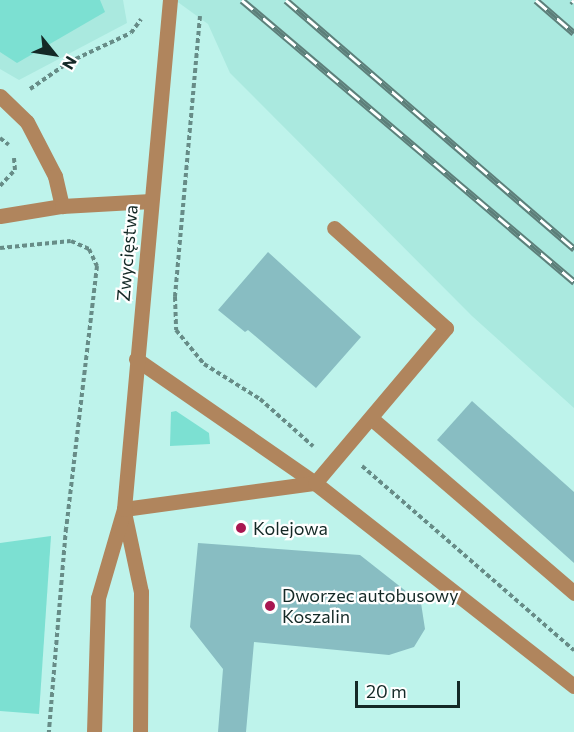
<!DOCTYPE html>
<html>
<head>
<meta charset="utf-8">
<style>
	body { margin:0 }
	#map { position:relative; width:574px; height:732px; overflow:hidden; background:#bef3eb; font-family:Commissioner,sans-serif }
	div>[style] { position:absolute }
	.built>* { inset:0; background:#aae9df }
	.green>* { inset:0; background:#7ce0d2 }
	.building>* { inset:0; background:#88bdc2 }
	.path>* { height:4px; margin-top:-2px; transform-origin:0; background:repeating-linear-gradient(90deg,#678c87 0 4.5px,transparent 0 7.5px) }
	.minor>* { height:15px; margin:-7.5px; padding:0 7.5px; transform-origin:7.5px; border-radius:7.5px; background:#b0855d }
	.rail>* { height:7px; margin-top:-3.5px; transform-origin:0; background:repeating-linear-gradient(90deg,#fff 0 14px,#5d7f7a 0 28px); box-sizing:border-box; border-block:2px solid #5d7f7a }
	.dots>* { width:16px; height:16px; translate:-50% -50%; box-sizing:border-box; border:3px solid #fff; border-radius:50% }
	span { translate:-50% -50%; white-space:nowrap; text-align:center; line-height:1.15; -webkit-text-stroke:4.5px #fff; paint-order:stroke }
	.street-label { font-size:18px; color:#142926 }
	.poi-label { font-size:18px; color:#142926 }
	.left { translate:0 -50%; text-align:left }
	.north { position:absolute; left:24px; top:24px; width:60px; height:60px; -webkit-text-stroke:4px #fff; paint-order:stroke; rotate:120deg; font-size:16px; font-weight:700; line-height:24px; text-align:center; color:#142926 }
	.north::after { content:''; display:block; margin:auto; width:21px; height:27px; background:#142926; clip-path:polygon(50% 0,100% 100%,50% 72%,0 100%) }
	.scale { position:absolute; left:355px; top:681px; width:105px; height:27px; box-sizing:border-box; border:3px solid #142926; border-top:0; padding-left:8px; font-size:18px; line-height:21px; white-space:nowrap; color:#142926; -webkit-text-stroke:4px #fff; paint-order:stroke }
</style>
</head>
<body>
<div id="map">
	<div class="built">
		<i style="clip-path:polygon(0 0,123px 0,127px 23px,19px 80px,0 69px)"></i>
		<i style="clip-path:polygon(175px 0,574px 0,574px 408px,472px 316px,230px 73px,208px 24px)"></i>
	</div>
	<div class="green">
		<i style="clip-path:polygon(0 0,100px 0,105px 12px,17px 63px,0 52px)"></i>
		<i style="clip-path:polygon(176px 411px,209px 433px,210px 444px,170px 446px,171px 412px)"></i>
		<i style="clip-path:polygon(51px 536px,39px 714px,0 711px,0 543px)"></i>
	</div>
	<div class="building">
		<i style="clip-path:polygon(268px 252px,361px 337px,316px 388px,248px 330px,245px 332px,218px 310px)"></i>
		<i style="clip-path:polygon(472px 401px,574px 492px,574px 563px,437px 440px)"></i>
		<i style="clip-path:polygon(198px 543px,360px 555px,421px 603px,425px 629px,414px 647px,389px 655px,254px 642px,246px 732px,218px 732px,223px 669px,190px 627px)"></i>
	</div>
	<div class="path">
		<i style="left:200px;top:16px;width:282px;rotate:95.1deg"></i>
		<i style="left:175px;top:297px;width:33px;rotate:88deg"></i>
		<i style="left:176px;top:330px;width:44px;rotate:50.5deg"></i>
		<i style="left:204px;top:364px;width:66px;rotate:32deg"></i>
		<i style="left:260px;top:399px;width:71px;rotate:41.6deg"></i>
		<i style="left:30px;top:89px;width:47px;rotate:-34.7deg"></i>
		<i style="left:69px;top:62px;width:68px;rotate:-25.1deg"></i>
		<i style="left:131px;top:33px;width:17px;rotate:-54deg"></i>
		<i style="left:0;top:138px;width:11px;rotate:38deg"></i>
		<i style="left:0;top:186px;width:22px;rotate:-47deg"></i>
		<i style="left:15px;top:170px;width:12px;rotate:-95deg"></i>
		<i style="left:0;top:248px;width:71px;rotate:-5.6deg"></i>
		<i style="left:71px;top:241px;width:20px;rotate:24deg"></i>
		<i style="left:89px;top:249px;width:19px;rotate:65deg"></i>
		<i style="left:97px;top:266px;width:264px;rotate:96.7deg"></i>
		<i style="left:66px;top:528px;width:205px;rotate:94.8deg"></i>
		<i style="left:362px;top:466px;width:281px;rotate:41deg"></i>
	</div>
	<div class="minor">
		<i style="left:0;top:96px;width:37px;rotate:44deg"></i>
		<i style="left:27px;top:122px;width:61px;rotate:62.6deg"></i>
		<i style="left:55px;top:176px;width:31px;rotate:77deg"></i>
		<i style="left:0;top:216px;width:63px;rotate:-9.2deg"></i>
		<i style="left:62px;top:206px;width:89px;rotate:-3.2deg"></i>
		<i style="left:136px;top:359px;width:218px;rotate:34.7deg"></i>
		<i style="left:315px;top:483px;width:329px;rotate:38.1deg"></i>
		<i style="left:372px;top:419px;width:267px;rotate:40.7deg"></i>
		<i style="left:124px;top:509px;width:193px;rotate:-7.8deg"></i>
		<i style="left:315px;top:483px;width:203px;rotate:-49.8deg"></i>
		<i style="left:446px;top:328px;width:150px;rotate:-138.2deg"></i>
		<i style="left:124px;top:512px;width:82px;rotate:78deg"></i>
		<i style="left:141px;top:592px;width:140px;rotate:90.4deg"></i>
		<i style="left:94px;top:732px;width:134px;rotate:-88.3deg"></i>
		<i style="left:98px;top:598px;width:93px;rotate:-73.7deg"></i>
		<i style="left:124px;top:509px;width:511px;rotate:-84.84deg"></i>
	</div>
	<div class="rail">
		<i style="left:242px;top:0;width:436px;rotate:40.3deg"></i>
		<i style="left:286px;top:0;width:381px;rotate:40.8deg"></i>
		<i style="left:536px;top:0;width:50px;rotate:41deg"></i>
		<i style="left:572px;top:0;width:3px;rotate:45deg"></i>
	</div>
	<div class="dots">
		<i style="left:241px;top:528px;background:#a81751"></i>
		<i style="left:270px;top:606px;background:#a81751"></i>
	</div>
	<div class="street-label">
		<span style="left:127px;top:253px;rotate:-85deg">Zwycięstwa</span>
	</div>
	<div class="poi-label">
		<span class="left" style="left:253px;top:528px">Kolejowa</span>
		<span class="left" style="left:282px;top:606px">Dworzec autobusowy<br>Koszalin</span>
	</div>
	<div class="north">N</div>
	<div class="scale">20 m</div>
</div>
</body>
</html>
